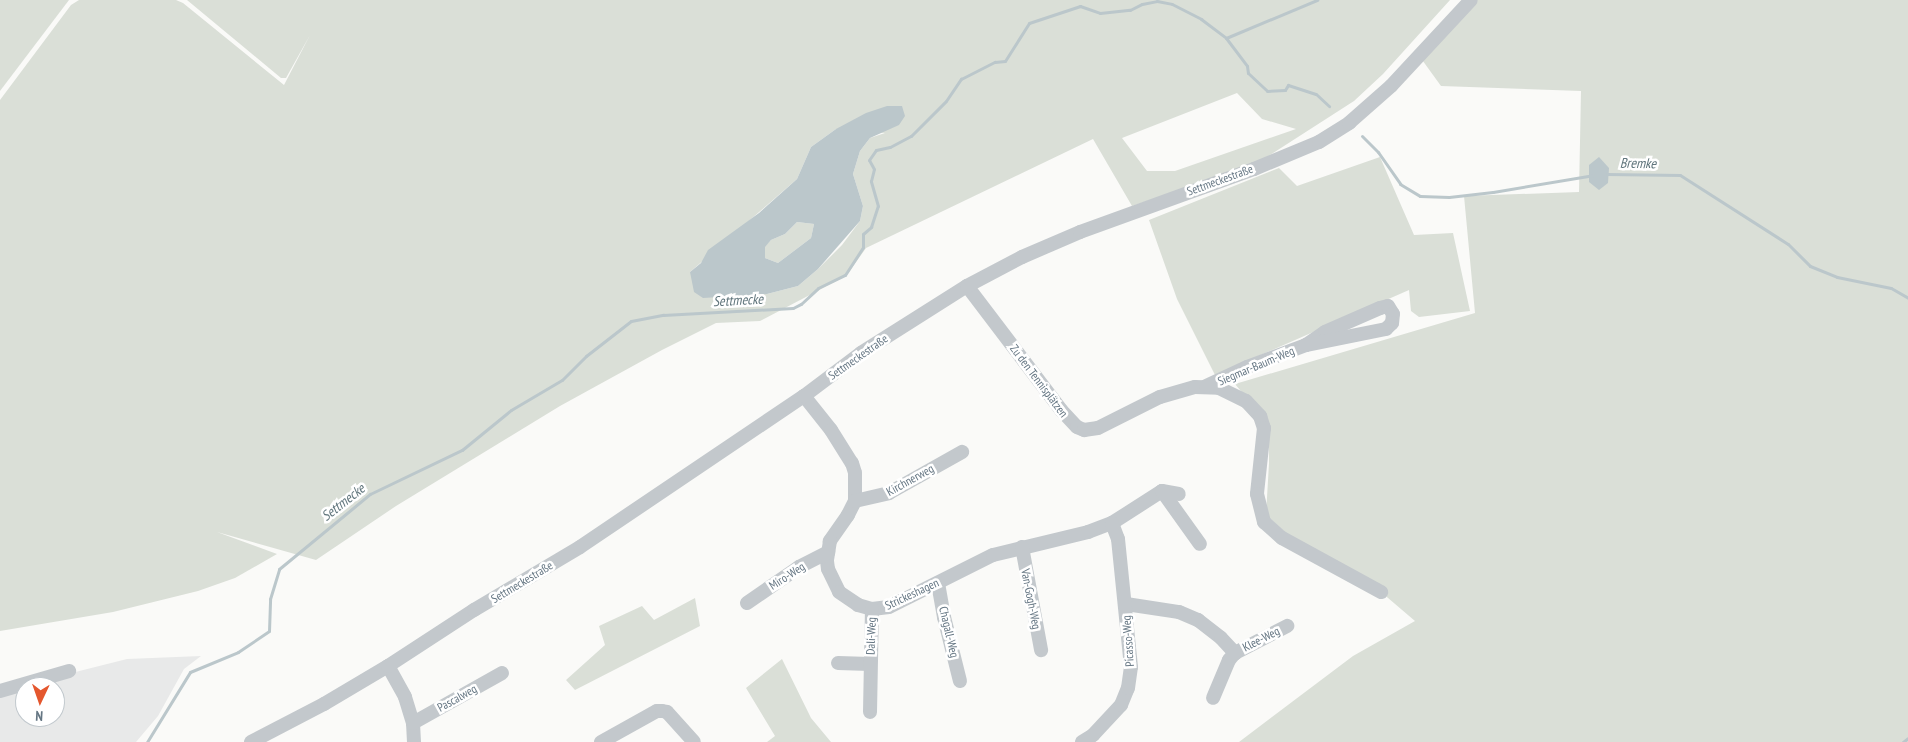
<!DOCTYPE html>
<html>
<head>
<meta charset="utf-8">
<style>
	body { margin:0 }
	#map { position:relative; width:1908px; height:742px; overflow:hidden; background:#fafaf8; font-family:"PT Sans Narrow",sans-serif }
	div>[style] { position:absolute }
	.built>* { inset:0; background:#e8e9e9 }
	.green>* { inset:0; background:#dadfd7 }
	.water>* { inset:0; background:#bbc7cb }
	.stream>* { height:3px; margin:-1.5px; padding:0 1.5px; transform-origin:1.5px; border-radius:1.5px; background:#bbc7cb }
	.minor>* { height:14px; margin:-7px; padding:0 7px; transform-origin:7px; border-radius:7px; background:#c3c8cc }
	span { translate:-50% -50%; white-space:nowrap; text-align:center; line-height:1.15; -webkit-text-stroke:5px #fff; paint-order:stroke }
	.street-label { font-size:12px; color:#657683 }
	.water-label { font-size:14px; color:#60757c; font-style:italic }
	.north { position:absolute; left:15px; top:677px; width:50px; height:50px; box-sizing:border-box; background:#fff; border:1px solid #c1c8cd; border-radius:50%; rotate:183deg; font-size:14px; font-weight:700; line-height:20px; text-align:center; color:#657683 }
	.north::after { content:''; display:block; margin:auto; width:18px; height:22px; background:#e4572e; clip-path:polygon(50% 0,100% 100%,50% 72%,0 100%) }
</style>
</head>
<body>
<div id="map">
	<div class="built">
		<i style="clip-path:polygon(evenodd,201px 656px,184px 669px,158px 716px,136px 742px,0 742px,0 691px,127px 659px,201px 656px,25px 687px,55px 687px,55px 717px,25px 717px,25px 687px)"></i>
	</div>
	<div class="green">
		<i style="clip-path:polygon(0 0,69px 0,0 91px)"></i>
		<i style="clip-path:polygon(evenodd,79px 0,176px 0,183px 3px,284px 85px,310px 35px,286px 78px,281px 78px,187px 0,1450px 0,1383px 74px,1354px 101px,1253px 166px,1132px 206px,1093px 139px,866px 248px,846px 276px,760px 321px,716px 323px,662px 350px,560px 406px,396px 506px,316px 560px,217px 532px,277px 554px,235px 578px,198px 591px,113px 612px,0 631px,0 100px,71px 5px,79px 0,1237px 93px,1262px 119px,1296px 129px,1175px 171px,1147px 171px,1122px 138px,1237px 93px,79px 0,836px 129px,885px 133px,870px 138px,860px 151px,853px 174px,863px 206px,860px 221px,842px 245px,818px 269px,798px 286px,767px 294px,690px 272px,797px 179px,811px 147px,836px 129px)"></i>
		<i style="clip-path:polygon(1471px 0,1908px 0,1908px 742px,1239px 742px,1353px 656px,1415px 621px,1381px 592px,1292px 538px,1266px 515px,1269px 463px,1269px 425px,1235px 384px,1475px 313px,1464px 196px,1579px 192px,1581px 91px,1441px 86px,1420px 57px)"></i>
		<i style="clip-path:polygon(1380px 157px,1414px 235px,1453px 233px,1470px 311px,1419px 317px,1411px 311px,1409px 290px,1215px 375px,1177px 299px,1149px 220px,1279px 168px,1297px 186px)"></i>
		<i style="clip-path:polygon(797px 222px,814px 224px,811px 238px,778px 263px,765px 258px,764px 247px,771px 240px,785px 234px)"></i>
		<i style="clip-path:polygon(695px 598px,700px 626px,575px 690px,566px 680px,605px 645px,599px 626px,642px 606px,654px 620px)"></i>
		<i style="clip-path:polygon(782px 659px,811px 718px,831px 742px,767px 742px,775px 736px,746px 688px)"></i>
	</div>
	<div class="water">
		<i style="clip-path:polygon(evenodd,887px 106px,902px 106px,905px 116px,899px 125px,870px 138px,860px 151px,853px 174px,863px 206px,860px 221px,818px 269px,798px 286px,767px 294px,703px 298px,694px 292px,690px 272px,701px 263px,708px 250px,759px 213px,797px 179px,811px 147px,836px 129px,866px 113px,887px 106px,797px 222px,814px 224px,811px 238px,778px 263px,765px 258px,765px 247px,771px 240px,785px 234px,797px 222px)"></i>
		<i style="clip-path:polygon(1599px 157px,1609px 168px,1608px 183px,1599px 190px,1589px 182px,1589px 165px)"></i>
	</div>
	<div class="stream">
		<i style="left:1226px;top:38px;width:35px;rotate:53deg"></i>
		<i style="left:1247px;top:66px;width:7px;rotate:82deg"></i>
		<i style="left:1248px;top:73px;width:26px;rotate:43deg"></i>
		<i style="left:1267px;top:91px;width:18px;rotate:-3deg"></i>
		<i style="left:1285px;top:90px;width:6px;rotate:-59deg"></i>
		<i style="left:1288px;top:85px;width:29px;rotate:18deg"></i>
		<i style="left:1316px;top:94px;width:18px;rotate:43deg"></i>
		<i style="left:1362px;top:136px;width:23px;rotate:45deg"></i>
		<i style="left:1378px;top:152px;width:39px;rotate:55deg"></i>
		<i style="left:1400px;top:184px;width:23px;rotate:31deg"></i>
		<i style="left:1420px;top:196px;width:29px;rotate:2deg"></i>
		<i style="left:1449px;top:197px;width:44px;rotate:-6.5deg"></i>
		<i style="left:1493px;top:192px;width:101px;rotate:-9.6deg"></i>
		<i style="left:1607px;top:174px;width:73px;rotate:0.8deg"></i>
		<i style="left:1680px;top:175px;width:128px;rotate:32.6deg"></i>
		<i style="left:1788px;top:244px;width:31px;rotate:45deg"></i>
		<i style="left:1810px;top:266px;width:29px;rotate:22deg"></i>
		<i style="left:1837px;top:277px;width:55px;rotate:11.5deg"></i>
		<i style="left:1891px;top:288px;width:20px;rotate:30deg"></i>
		<i style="left:147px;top:742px;width:82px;rotate:-58.4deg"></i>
		<i style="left:190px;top:672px;width:52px;rotate:-22.6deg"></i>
		<i style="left:238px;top:652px;width:37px;rotate:-34deg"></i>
		<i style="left:269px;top:631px;width:32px;rotate:-88deg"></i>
		<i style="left:270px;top:599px;width:31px;rotate:-73deg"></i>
		<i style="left:279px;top:569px;width:118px;rotate:-39.5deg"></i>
		<i style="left:370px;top:494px;width:102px;rotate:-25.6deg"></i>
		<i style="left:462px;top:450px;width:63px;rotate:-39.2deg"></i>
		<i style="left:511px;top:410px;width:59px;rotate:-30.5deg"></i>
		<i style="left:562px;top:380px;width:34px;rotate:-45deg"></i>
		<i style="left:586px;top:356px;width:57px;rotate:-37.9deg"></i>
		<i style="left:631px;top:321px;width:33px;rotate:-11deg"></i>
		<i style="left:663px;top:315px;width:130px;rotate:-3.1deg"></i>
		<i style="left:793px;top:308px;width:9px;rotate:-27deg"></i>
		<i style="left:801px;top:304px;width:23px;rotate:-43deg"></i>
		<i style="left:818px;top:288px;width:30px;rotate:-26deg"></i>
		<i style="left:845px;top:275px;width:33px;rotate:-57deg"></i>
		<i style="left:863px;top:247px;width:13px;rotate:-90deg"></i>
		<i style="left:863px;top:234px;width:11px;rotate:-41deg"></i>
		<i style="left:871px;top:227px;width:22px;rotate:-72deg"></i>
		<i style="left:878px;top:206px;width:26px;rotate:-106deg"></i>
		<i style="left:871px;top:181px;width:12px;rotate:-76deg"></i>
		<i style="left:874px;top:169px;width:10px;rotate:-119deg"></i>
		<i style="left:869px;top:160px;width:12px;rotate:-55deg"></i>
		<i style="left:876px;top:150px;width:14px;rotate:-12deg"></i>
		<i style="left:890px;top:147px;width:24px;rotate:-28deg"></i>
		<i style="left:911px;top:136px;width:49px;rotate:-45deg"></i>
		<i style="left:946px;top:101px;width:27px;rotate:-56deg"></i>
		<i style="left:961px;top:79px;width:38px;rotate:-27deg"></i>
		<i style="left:995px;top:62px;width:10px;rotate:-6deg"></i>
		<i style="left:1005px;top:61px;width:45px;rotate:-57.7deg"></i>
		<i style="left:1029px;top:23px;width:54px;rotate:-18.4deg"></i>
		<i style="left:1080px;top:6px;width:21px;rotate:19deg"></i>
		<i style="left:1100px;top:13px;width:30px;rotate:-6deg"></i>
		<i style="left:1130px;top:10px;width:13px;rotate:-27deg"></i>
		<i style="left:1142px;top:4px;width:15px;rotate:-11deg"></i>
		<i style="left:1157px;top:1px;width:15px;rotate:11deg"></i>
		<i style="left:1172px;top:4px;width:33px;rotate:27deg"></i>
		<i style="left:1201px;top:19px;width:31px;rotate:37deg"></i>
		<i style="left:1226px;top:38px;width:99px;rotate:-22.7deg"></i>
		<i style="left:1903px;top:742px;width:6px;rotate:-39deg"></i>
	</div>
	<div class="minor">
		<i style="left:967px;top:286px;width:156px;rotate:52.8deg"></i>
		<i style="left:1061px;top:410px;width:23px;rotate:47deg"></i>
		<i style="left:1077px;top:427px;width:8px;rotate:23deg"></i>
		<i style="left:1084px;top:430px;width:14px;rotate:-8deg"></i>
		<i style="left:1098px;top:428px;width:69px;rotate:-26.6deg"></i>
		<i style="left:1160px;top:397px;width:36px;rotate:-16deg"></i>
		<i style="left:1195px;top:387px;width:24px;rotate:2deg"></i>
		<i style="left:1219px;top:388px;width:30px;rotate:26deg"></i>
		<i style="left:1246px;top:401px;width:21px;rotate:47deg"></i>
		<i style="left:1260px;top:416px;width:13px;rotate:72deg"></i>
		<i style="left:1264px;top:428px;width:66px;rotate:96.1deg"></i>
		<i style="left:1257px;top:494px;width:29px;rotate:76deg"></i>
		<i style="left:1264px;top:522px;width:24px;rotate:42deg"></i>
		<i style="left:1282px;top:538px;width:113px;rotate:28.6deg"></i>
		<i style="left:1206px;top:386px;width:45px;rotate:-24.9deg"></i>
		<i style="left:1247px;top:367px;width:63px;rotate:-20.4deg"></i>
		<i style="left:1306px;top:345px;width:23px;rotate:-34deg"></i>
		<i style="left:1325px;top:332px;width:60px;rotate:-23.6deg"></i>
		<i style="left:1380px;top:308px;width:8px;rotate:-14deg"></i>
		<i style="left:1388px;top:306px;width:9px;rotate:58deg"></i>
		<i style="left:1393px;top:314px;width:9px;rotate:96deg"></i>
		<i style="left:1392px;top:323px;width:8px;rotate:135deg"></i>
		<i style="left:1386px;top:329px;width:82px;rotate:168.7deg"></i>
		<i style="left:804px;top:396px;width:43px;rotate:51.5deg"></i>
		<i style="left:831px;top:430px;width:39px;rotate:58deg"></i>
		<i style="left:852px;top:463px;width:10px;rotate:73deg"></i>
		<i style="left:855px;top:473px;width:28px;rotate:90deg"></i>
		<i style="left:855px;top:501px;width:16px;rotate:117deg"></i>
		<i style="left:848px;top:515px;width:32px;rotate:125deg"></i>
		<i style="left:830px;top:541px;width:20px;rotate:99deg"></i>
		<i style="left:827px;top:561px;width:8px;rotate:83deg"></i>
		<i style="left:828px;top:569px;width:25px;rotate:64deg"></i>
		<i style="left:839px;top:592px;width:23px;rotate:34deg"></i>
		<i style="left:858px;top:605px;width:15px;rotate:16deg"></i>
		<i style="left:872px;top:609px;width:17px;rotate:-7deg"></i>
		<i style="left:889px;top:607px;width:116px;rotate:-26.6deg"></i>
		<i style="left:993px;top:555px;width:98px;rotate:-13.6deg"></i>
		<i style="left:1088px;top:532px;width:26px;rotate:-21deg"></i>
		<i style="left:1112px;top:523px;width:59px;rotate:-32.6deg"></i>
		<i style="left:1162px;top:491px;width:17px;rotate:10deg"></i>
		<i style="left:1162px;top:491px;width:65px;rotate:54.4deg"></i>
		<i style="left:855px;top:501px;width:35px;rotate:-13deg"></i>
		<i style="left:889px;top:493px;width:84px;rotate:-29.3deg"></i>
		<i style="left:1022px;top:547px;width:105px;rotate:79.5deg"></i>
		<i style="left:938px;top:583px;width:35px;rotate:80deg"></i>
		<i style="left:944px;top:617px;width:66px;rotate:76deg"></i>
		<i style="left:747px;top:603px;width:63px;rotate:-34.7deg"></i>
		<i style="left:799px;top:567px;width:33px;rotate:-27deg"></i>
		<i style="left:1126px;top:604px;width:54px;rotate:8.6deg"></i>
		<i style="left:1179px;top:612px;width:21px;rotate:23deg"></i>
		<i style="left:1198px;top:620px;width:29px;rotate:38deg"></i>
		<i style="left:1221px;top:638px;width:21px;rotate:47deg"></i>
		<i style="left:1235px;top:653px;width:9px;rotate:131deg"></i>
		<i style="left:1229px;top:660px;width:41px;rotate:112.8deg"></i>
		<i style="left:1235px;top:653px;width:59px;rotate:-27.4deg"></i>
		<i style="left:838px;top:663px;width:32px;rotate:2deg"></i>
		<i style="left:388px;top:666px;width:35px;rotate:61deg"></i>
		<i style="left:405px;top:697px;width:27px;rotate:73deg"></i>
		<i style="left:413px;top:723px;width:19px;rotate:87deg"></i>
		<i style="left:0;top:691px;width:72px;rotate:-16.2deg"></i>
		<i style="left:870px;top:712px;width:103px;rotate:-88.9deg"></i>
		<i style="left:413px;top:723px;width:102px;rotate:-29.3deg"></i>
		<i style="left:251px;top:742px;width:82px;rotate:-27.5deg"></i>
		<i style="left:324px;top:704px;width:74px;rotate:-30.7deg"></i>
		<i style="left:388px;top:666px;width:103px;rotate:-33.1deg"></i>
		<i style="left:474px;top:610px;width:123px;rotate:-30.7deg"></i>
		<i style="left:580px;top:547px;width:270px;rotate:-34deg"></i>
		<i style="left:804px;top:396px;width:71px;rotate:-37deg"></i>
		<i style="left:861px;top:353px;width:125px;rotate:-32.3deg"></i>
		<i style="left:967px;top:286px;width:62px;rotate:-27.8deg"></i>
		<i style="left:1022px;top:257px;width:63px;rotate:-23.3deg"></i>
		<i style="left:1080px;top:232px;width:185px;rotate:-19.9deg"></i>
		<i style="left:1254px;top:169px;width:70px;rotate:-22.6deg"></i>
		<i style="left:1319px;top:142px;width:36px;rotate:-32deg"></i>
		<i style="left:1349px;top:123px;width:56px;rotate:-41.4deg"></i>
		<i style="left:1391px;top:86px;width:117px;rotate:-47.1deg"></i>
		<i style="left:601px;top:742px;width:64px;rotate:-29deg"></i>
		<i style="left:657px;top:711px;width:5px"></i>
		<i style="left:662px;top:711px;width:5px;rotate:11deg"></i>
		<i style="left:667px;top:712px;width:40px;rotate:48deg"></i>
		<i style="left:1082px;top:742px;width:13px;rotate:-32deg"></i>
		<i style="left:1093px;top:735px;width:41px;rotate:-47deg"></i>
		<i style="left:1121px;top:705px;width:18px;rotate:-68deg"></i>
		<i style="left:1128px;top:688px;width:21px;rotate:-82deg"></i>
		<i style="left:1131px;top:667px;width:129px;rotate:-95.8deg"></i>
		<i style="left:1118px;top:539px;width:17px;rotate:-111deg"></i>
	</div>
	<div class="street-label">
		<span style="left:1220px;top:180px;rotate:-20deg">Settmeckestraße</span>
		<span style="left:858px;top:357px;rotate:-35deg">Settmeckestraße</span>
		<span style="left:1256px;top:366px;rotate:-23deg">Siegmar-Baum-Weg</span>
		<span style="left:1039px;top:381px;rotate:53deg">Zu den Tennisplätzen</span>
		<span style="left:910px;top:480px;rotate:-29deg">Kirchnerweg</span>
		<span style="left:787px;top:576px;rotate:-33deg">Miro-Weg</span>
		<span style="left:522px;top:582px;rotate:-31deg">Settmeckestraße</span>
		<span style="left:912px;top:594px;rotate:-25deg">Strickeshagen</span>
		<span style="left:1031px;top:599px;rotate:79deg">Van-Gogh-Weg</span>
		<span style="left:949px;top:632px;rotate:77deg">Chagall-Weg</span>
		<span style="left:871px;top:636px;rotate:-88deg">Dali-Weg</span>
		<span style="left:1261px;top:639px;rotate:-27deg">Klee-Weg</span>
		<span style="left:1128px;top:641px;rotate:-94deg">Picasso-Weg</span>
		<span style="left:457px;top:698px;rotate:-29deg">Pascalweg</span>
	</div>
	<div class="water-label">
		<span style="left:1638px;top:163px;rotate:1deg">Bremke</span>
		<span style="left:738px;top:300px;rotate:-3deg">Settmecke</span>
		<span style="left:343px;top:502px;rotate:-38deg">Settmecke</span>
	</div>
	<div class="north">N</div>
</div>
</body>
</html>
